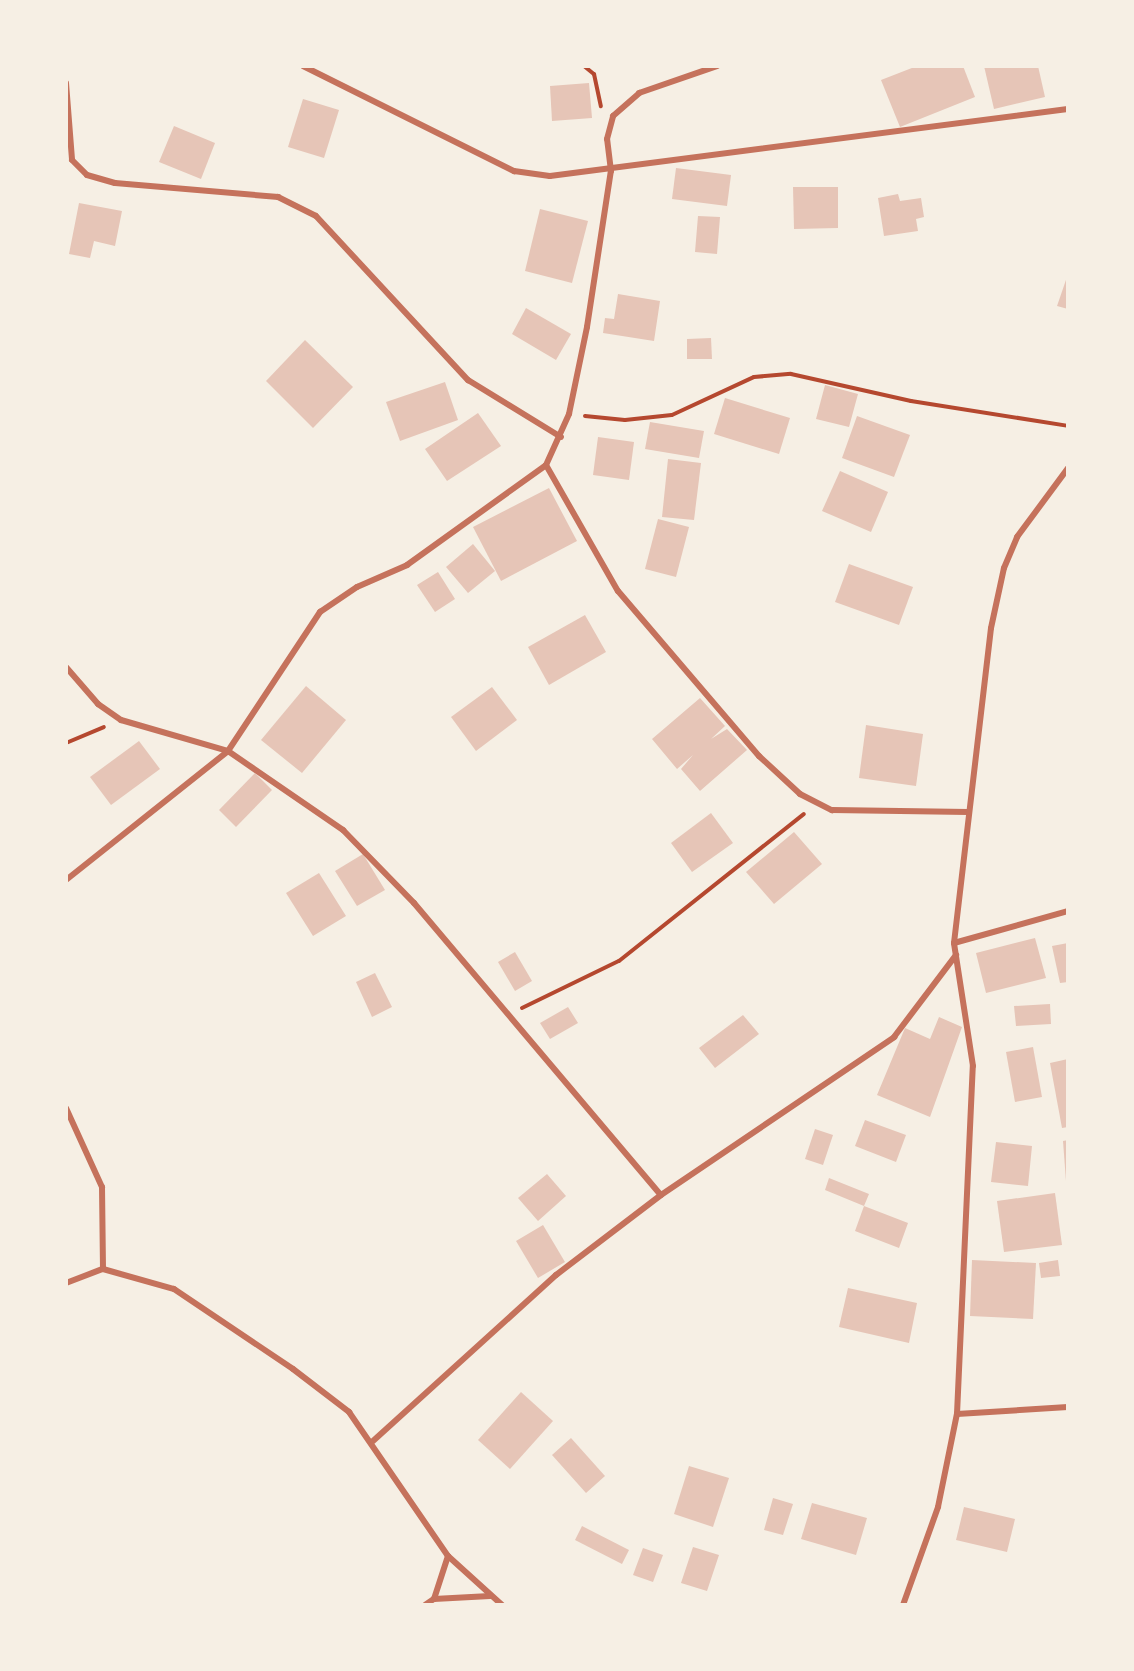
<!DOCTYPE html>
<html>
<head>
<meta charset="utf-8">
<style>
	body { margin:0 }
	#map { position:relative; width:1134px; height:1671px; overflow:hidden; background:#f6efe4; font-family:Mulish,sans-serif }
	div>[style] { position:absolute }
	.building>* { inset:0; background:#e6c5b7 }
	.path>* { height:4px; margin:-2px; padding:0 2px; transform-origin:2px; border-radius:2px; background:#b5482f }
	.minor>* { height:6px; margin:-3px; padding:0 3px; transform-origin:3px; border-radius:3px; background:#c5725c }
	span { translate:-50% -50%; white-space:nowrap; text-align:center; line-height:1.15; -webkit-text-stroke:6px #f6efe4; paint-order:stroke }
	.frame { position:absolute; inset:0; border:68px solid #f6efe4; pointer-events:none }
</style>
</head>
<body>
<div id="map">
	<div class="building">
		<i style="clip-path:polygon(917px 66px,963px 66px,975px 97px,900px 127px,881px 80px)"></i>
		<i style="clip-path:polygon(984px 66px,1038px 66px,1045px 97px,994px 109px)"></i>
		<i style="clip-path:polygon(589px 83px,592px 118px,552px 121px,550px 86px)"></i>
		<i style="clip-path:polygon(303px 99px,339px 110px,324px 158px,288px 147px)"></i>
		<i style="clip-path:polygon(174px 126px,215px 143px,201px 179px,159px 162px)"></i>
		<i style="clip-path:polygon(676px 168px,731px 175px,727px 206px,672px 199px)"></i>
		<i style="clip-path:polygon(793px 187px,838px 187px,838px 228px,794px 229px)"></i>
		<i style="clip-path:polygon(898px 194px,900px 201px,921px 198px,924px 217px,916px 219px,918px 231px,884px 236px,878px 198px)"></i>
		<i style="clip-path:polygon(79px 203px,122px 211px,115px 246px,94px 241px,90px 258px,69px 254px)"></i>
		<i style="clip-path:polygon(540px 209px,588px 221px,572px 283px,525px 271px)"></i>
		<i style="clip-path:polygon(698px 216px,720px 217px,717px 254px,695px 252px)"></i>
		<i style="clip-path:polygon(1068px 274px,1068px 309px,1057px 306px)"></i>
		<i style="clip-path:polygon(618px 294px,660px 301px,654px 341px,603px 333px,605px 318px,614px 319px)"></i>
		<i style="clip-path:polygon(526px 308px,571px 334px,556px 360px,512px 334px)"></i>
		<i style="clip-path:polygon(711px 338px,712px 359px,687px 359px,687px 339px)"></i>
		<i style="clip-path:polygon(305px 340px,353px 387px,313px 428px,266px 381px)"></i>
		<i style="clip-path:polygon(445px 382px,458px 420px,400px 441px,386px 402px)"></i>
		<i style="clip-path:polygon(825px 385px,858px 394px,849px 427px,816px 419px)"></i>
		<i style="clip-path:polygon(725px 398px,790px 418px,779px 454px,714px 434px)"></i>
		<i style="clip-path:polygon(478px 413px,501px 446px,447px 481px,425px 449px)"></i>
		<i style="clip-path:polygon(857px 416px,910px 435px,894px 477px,842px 458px)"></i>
		<i style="clip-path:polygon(650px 422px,704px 431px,699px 458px,645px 449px)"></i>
		<i style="clip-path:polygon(598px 437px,634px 442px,629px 480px,593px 475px)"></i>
		<i style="clip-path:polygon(668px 459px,701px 463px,694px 520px,662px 517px)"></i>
		<i style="clip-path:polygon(840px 471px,888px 492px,871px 532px,822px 511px)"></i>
		<i style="clip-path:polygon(549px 488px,577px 541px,501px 581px,473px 527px)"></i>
		<i style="clip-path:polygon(658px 519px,689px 527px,676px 577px,645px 569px)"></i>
		<i style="clip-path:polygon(473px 544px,495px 571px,468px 593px,446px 567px)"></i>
		<i style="clip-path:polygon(849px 564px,913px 587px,899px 625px,835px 602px)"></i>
		<i style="clip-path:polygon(438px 572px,455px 599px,435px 612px,417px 585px)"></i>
		<i style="clip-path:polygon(585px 615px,606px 652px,549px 685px,528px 647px)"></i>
		<i style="clip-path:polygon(306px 686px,346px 720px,302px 773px,261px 740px)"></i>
		<i style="clip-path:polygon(492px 687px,517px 720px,476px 751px,451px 717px)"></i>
		<i style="clip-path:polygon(700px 698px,725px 726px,711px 739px,727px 729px,747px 750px,700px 791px,681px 769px,693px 755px,677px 769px,652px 739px)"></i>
		<i style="clip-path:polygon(866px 725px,923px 734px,916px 786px,859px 778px)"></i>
		<i style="clip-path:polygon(139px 741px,160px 769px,111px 805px,90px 777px)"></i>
		<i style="clip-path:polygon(255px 773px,272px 790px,236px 827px,219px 810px)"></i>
		<i style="clip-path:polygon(711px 813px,733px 843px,692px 872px,671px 843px)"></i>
		<i style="clip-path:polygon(794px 832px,822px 864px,774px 904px,746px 872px)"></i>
		<i style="clip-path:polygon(363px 854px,385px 890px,357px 906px,335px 871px)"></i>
		<i style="clip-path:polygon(319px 873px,346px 916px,313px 936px,286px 893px)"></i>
		<i style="clip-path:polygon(1035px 938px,1046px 978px,986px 993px,976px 953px)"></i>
		<i style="clip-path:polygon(1068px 943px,1068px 982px,1060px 983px,1052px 946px)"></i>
		<i style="clip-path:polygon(515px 952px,532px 981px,515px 991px,498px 962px)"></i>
		<i style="clip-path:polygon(375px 973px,392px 1007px,372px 1017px,356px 982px)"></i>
		<i style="clip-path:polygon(1050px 1004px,1051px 1024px,1016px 1026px,1014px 1006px)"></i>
		<i style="clip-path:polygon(568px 1007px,578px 1023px,550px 1039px,540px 1023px)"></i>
		<i style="clip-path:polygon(743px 1015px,759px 1034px,715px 1068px,699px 1048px)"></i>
		<i style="clip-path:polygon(939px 1017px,962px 1027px,930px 1117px,877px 1095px,905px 1028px,930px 1039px)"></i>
		<i style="clip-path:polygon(1033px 1047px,1042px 1097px,1015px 1102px,1006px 1052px)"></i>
		<i style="clip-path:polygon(1068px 1059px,1068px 1127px,1062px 1128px,1050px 1063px)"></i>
		<i style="clip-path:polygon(865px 1120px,906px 1135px,896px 1162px,855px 1146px)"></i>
		<i style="clip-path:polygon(815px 1129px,833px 1135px,823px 1165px,805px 1159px)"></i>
		<i style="clip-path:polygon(1068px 1140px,1068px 1181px,1066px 1181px,1063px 1141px)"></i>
		<i style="clip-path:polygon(996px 1142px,1032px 1146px,1028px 1186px,991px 1182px)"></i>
		<i style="clip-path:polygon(547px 1174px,566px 1196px,538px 1221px,518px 1198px)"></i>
		<i style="clip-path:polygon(829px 1178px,869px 1194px,864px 1206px,908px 1223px,899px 1248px,855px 1231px,864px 1206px,825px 1190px)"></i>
		<i style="clip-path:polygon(1055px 1193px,1062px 1245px,1004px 1252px,997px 1201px)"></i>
		<i style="clip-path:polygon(543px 1225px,565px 1262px,538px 1278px,516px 1241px)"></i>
		<i style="clip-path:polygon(972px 1260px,1036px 1263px,1033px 1319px,970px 1316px)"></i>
		<i style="clip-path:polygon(1058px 1260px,1060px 1276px,1041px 1278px,1039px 1263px)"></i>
		<i style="clip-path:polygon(848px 1288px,917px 1303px,909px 1343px,839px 1327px)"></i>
		<i style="clip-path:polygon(521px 1392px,553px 1421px,510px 1469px,478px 1440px)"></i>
		<i style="clip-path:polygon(571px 1438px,605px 1476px,586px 1493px,552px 1455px)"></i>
		<i style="clip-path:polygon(689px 1466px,729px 1478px,713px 1527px,674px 1514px)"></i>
		<i style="clip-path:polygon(773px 1498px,793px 1504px,783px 1535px,764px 1530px)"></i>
		<i style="clip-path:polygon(812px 1503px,867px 1518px,856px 1555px,801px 1539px)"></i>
		<i style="clip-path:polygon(964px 1507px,1015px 1519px,1007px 1552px,956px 1540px)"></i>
		<i style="clip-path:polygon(582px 1526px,629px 1550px,622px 1564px,575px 1540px)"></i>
		<i style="clip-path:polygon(693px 1547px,719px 1555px,707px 1591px,681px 1583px)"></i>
		<i style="clip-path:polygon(643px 1548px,663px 1555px,653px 1582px,633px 1575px)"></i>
	</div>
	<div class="path">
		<i style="left:584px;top:66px;width:13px;rotate:39deg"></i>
		<i style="left:594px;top:74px;width:33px;rotate:78deg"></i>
		<i style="left:585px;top:416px;width:40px;rotate:5.7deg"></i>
		<i style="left:625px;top:420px;width:47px;rotate:-6.1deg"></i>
		<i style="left:672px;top:415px;width:90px;rotate:-24.9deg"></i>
		<i style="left:754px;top:377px;width:37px;rotate:-5deg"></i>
		<i style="left:791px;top:374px;width:123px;rotate:12.7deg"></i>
		<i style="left:911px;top:401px;width:159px;rotate:9deg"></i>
		<i style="left:66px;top:743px;width:41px;rotate:-22.8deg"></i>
		<i style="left:522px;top:1008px;width:108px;rotate:-25.9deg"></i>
		<i style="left:619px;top:961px;width:236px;rotate:-38.5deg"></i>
	</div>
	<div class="minor">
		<i style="left:303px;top:66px;width:236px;rotate:26.5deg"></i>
		<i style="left:514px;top:171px;width:36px;rotate:8deg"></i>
		<i style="left:550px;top:176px;width:522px;rotate:-7.37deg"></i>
		<i style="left:66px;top:83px;width:77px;rotate:85.5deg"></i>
		<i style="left:72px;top:160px;width:21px;rotate:45deg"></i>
		<i style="left:87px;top:175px;width:29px;rotate:16deg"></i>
		<i style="left:115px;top:183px;width:164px;rotate:4.9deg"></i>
		<i style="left:278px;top:197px;width:42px;rotate:26.6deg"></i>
		<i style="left:316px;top:216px;width:224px;rotate:47.2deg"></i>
		<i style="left:468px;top:380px;width:109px;rotate:31.5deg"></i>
		<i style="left:546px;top:465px;width:145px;rotate:60.3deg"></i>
		<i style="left:618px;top:591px;width:217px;rotate:49.5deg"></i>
		<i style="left:759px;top:756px;width:56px;rotate:42.8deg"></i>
		<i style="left:800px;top:794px;width:36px;rotate:27deg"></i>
		<i style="left:832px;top:810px;width:136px;rotate:0.8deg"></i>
		<i style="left:66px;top:667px;width:49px;rotate:49.1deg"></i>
		<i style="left:98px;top:704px;width:28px;rotate:35deg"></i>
		<i style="left:121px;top:720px;width:111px;rotate:16.2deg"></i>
		<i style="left:228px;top:751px;width:140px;rotate:34.5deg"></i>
		<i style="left:343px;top:830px;width:102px;rotate:45.8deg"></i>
		<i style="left:414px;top:903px;width:382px;rotate:49.8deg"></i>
		<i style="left:66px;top:880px;width:207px;rotate:-38.5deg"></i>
		<i style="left:228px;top:751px;width:167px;rotate:-56.5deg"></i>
		<i style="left:320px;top:612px;width:45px;rotate:-34deg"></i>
		<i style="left:357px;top:587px;width:55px;rotate:-23.7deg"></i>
		<i style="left:407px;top:565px;width:171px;rotate:-35.7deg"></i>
		<i style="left:546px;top:465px;width:56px;rotate:-65.7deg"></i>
		<i style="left:569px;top:414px;width:89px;rotate:-78.3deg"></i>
		<i style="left:587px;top:327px;width:158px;rotate:-81.3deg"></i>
		<i style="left:611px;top:171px;width:32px;rotate:-97deg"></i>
		<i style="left:607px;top:139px;width:24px;rotate:-75deg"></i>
		<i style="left:613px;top:116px;width:35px;rotate:-41deg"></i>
		<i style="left:639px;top:93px;width:83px;rotate:-19.1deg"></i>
		<i style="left:954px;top:943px;width:118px;rotate:-15.7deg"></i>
		<i style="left:66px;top:1108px;width:87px;rotate:65.5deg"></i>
		<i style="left:102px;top:1187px;width:82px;rotate:89.3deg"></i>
		<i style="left:66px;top:1283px;width:40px;rotate:-21deg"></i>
		<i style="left:103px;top:1269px;width:74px;rotate:15.7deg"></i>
		<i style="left:174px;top:1289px;width:143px;rotate:33.9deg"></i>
		<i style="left:293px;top:1369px;width:71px;rotate:37.5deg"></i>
		<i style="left:349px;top:1412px;width:175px;rotate:55.5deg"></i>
		<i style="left:448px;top:1556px;width:73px;rotate:42.2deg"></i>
		<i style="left:957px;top:1414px;width:111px;rotate:-3.6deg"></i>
		<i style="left:373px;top:1441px;width:247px;rotate:-42.2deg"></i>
		<i style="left:556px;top:1275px;width:132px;rotate:-37.3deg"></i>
		<i style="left:661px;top:1195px;width:282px;rotate:-34.1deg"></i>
		<i style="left:894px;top:1037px;width:103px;rotate:-52.9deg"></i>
		<i style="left:434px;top:1599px;width:56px;rotate:-3.1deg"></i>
		<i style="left:425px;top:1605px;width:11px;rotate:-34deg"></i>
		<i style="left:434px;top:1599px;width:45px;rotate:-72deg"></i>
		<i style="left:903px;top:1605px;width:104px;rotate:-70.3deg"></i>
		<i style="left:938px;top:1507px;width:95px;rotate:-78.5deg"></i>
		<i style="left:957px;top:1414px;width:348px;rotate:-87.4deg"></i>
		<i style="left:973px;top:1066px;width:124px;rotate:-98.8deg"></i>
		<i style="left:954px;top:943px;width:317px;rotate:-83.3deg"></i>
		<i style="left:991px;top:628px;width:61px;rotate:-77.8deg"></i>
		<i style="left:1004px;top:568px;width:34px;rotate:-67deg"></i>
		<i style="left:1017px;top:537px;width:86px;rotate:-53.5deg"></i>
	</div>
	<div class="frame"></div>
</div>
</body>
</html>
